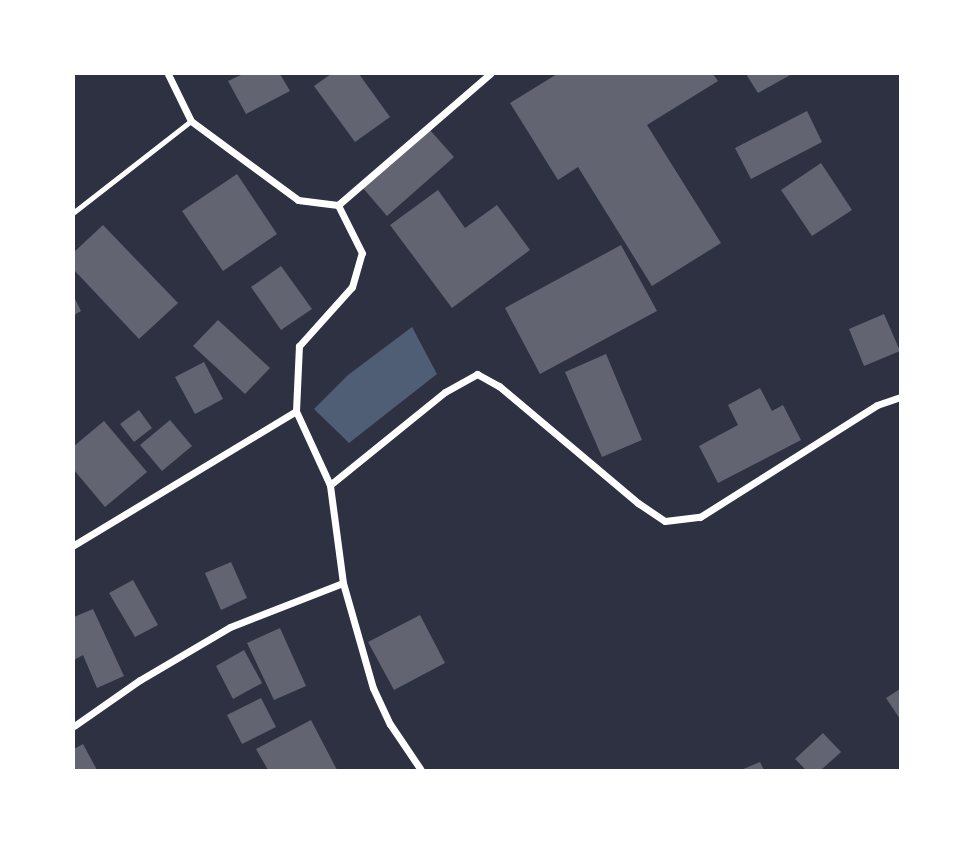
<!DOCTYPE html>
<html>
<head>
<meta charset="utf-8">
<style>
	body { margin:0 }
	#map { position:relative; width:974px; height:844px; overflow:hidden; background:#2d3142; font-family:Roboto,sans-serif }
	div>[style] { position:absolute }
	.water>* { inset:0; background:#4f5d75 }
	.building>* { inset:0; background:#626471 }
	.service>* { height:5px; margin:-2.5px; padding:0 2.5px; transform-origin:2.5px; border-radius:2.5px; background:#fff }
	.minor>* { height:7px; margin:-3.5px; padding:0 3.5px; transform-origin:3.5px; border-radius:3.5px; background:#fff }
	span { translate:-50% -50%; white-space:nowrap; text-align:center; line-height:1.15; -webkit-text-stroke:5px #fff; paint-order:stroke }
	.frame { position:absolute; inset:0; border:75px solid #fff; pointer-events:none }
</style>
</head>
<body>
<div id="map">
	<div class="water">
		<i style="clip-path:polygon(412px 327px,437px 374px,349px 443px,314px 409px,348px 375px)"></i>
	</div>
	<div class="building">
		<i style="clip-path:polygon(243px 74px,280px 74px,290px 91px,246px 114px,228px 81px)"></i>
		<i style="clip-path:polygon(331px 74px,359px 74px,390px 117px,355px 142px,314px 86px)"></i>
		<i style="clip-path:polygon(557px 74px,713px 74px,718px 81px,647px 125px,721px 243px,652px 286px,578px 167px,558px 180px,510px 103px)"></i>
		<i style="clip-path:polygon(746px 74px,792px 74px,758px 93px)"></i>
		<i style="clip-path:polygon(807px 111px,822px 142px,751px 179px,735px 148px)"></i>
		<i style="clip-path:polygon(429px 129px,454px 157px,387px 216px,362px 187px)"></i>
		<i style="clip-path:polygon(821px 163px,852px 210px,812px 236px,781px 190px)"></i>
		<i style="clip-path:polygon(237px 174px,277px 234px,223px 271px,182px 211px)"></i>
		<i style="clip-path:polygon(438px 190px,465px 228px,497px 205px,530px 250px,452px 308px,390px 225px)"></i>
		<i style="clip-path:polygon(103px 225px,178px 303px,139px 339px,74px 270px,74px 252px)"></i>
		<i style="clip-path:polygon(621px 245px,657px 311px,540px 374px,505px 308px)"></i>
		<i style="clip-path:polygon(281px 266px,312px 309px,281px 330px,251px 287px)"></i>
		<i style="clip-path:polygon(74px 297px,81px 311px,74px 315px)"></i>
		<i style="clip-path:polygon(884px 314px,900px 351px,864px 366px,849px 329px)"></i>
		<i style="clip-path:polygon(218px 320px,270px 368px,245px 394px,193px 346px)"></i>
		<i style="clip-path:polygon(606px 354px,642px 440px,602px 457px,565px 372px)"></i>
		<i style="clip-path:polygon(204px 362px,223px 399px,195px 414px,175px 377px)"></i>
		<i style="clip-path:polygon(760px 388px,772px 411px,783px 405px,801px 440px,718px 483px,699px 446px,738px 425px,728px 405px)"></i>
		<i style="clip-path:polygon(139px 410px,152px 428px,134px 442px,120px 424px)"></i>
		<i style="clip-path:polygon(170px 420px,192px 446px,162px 471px,140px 445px)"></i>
		<i style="clip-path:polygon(104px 421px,147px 472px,105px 507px,74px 470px,74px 446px)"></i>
		<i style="clip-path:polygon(231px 562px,247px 598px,221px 610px,205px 573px)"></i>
		<i style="clip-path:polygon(133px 580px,158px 625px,135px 637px,109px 593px)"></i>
		<i style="clip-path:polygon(93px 609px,124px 676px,97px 688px,83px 655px,74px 660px,74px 617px)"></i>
		<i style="clip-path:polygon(420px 615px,445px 663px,394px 690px,368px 642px)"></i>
		<i style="clip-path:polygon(280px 628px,306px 686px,274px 700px,247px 643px)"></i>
		<i style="clip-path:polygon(244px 650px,262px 683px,233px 699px,216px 666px)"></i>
		<i style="clip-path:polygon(900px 689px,900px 719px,886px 698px)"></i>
		<i style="clip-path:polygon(261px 698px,276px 727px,242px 744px,227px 715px)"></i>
		<i style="clip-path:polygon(311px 720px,337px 770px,268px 770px,256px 749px)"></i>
		<i style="clip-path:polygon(823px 733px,841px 752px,821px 770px,806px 770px,795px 759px)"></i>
		<i style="clip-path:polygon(83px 744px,97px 770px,74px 770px,74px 749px)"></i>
		<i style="clip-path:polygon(760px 762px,764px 770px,741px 770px)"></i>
	</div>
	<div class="service">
		<i style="left:74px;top:212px;width:148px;rotate:-37.9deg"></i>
	</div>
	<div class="minor">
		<i style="left:168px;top:74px;width:52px;rotate:63.9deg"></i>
		<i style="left:191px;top:121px;width:133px;rotate:36.4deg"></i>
		<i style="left:298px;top:200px;width:40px;rotate:7.1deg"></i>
		<i style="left:338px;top:205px;width:201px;rotate:-40.8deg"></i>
		<i style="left:330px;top:485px;width:148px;rotate:-39deg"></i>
		<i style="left:445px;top:392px;width:37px;rotate:-29deg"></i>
		<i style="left:477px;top:374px;width:25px;rotate:29deg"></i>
		<i style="left:499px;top:386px;width:182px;rotate:40.1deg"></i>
		<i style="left:638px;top:503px;width:32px;rotate:34deg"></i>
		<i style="left:665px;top:521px;width:35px;rotate:-7deg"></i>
		<i style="left:700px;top:517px;width:209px;rotate:-32.3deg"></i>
		<i style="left:877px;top:405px;width:24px;rotate:-19deg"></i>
		<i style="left:74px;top:545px;width:259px;rotate:-31.1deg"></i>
		<i style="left:343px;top:583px;width:109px;rotate:74.1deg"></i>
		<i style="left:373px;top:688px;width:40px;rotate:65deg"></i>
		<i style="left:390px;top:724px;width:55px;rotate:56deg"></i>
		<i style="left:74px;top:726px;width:80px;rotate:-34.9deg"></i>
		<i style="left:140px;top:680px;width:104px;rotate:-30.5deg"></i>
		<i style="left:230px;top:627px;width:121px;rotate:-21.3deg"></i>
		<i style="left:343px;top:583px;width:99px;rotate:-97.6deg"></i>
		<i style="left:330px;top:485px;width:81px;rotate:-114.7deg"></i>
		<i style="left:296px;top:411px;width:65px;rotate:-87.4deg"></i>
		<i style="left:299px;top:346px;width:79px;rotate:-48.1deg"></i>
		<i style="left:352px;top:287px;width:35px;rotate:-74deg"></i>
		<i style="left:362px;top:253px;width:54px;rotate:-116.6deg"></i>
	</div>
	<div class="frame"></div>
</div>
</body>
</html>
